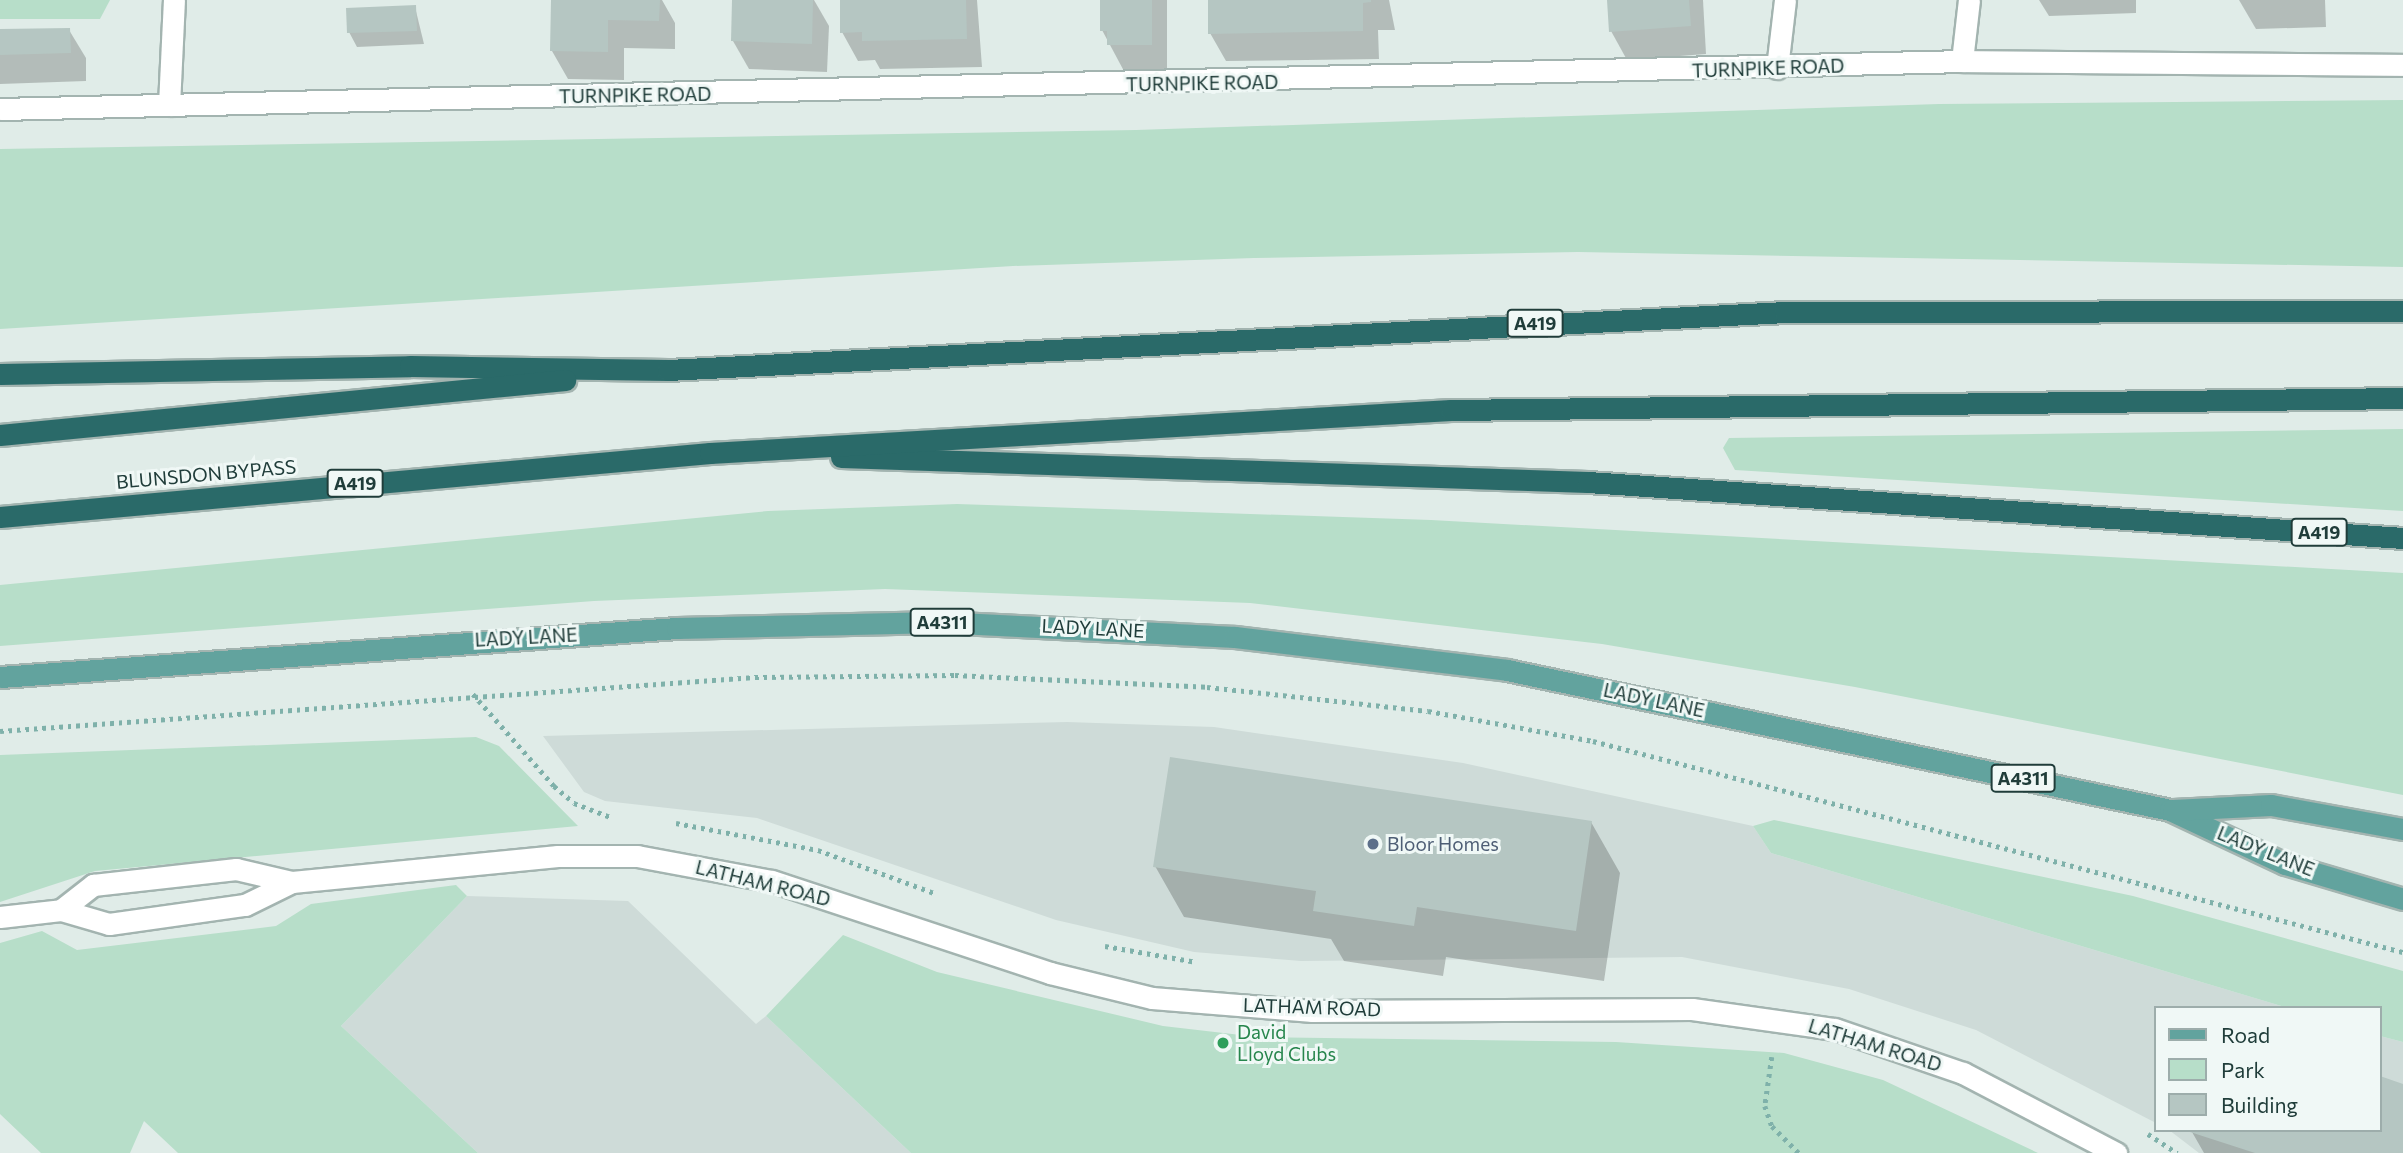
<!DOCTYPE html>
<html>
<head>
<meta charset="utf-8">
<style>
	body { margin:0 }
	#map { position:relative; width:2403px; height:1153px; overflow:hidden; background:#e0ece8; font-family:Commissioner,sans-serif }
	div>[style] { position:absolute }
	.built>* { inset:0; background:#cedbd8 }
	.green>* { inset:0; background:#b7dec9 }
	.shadow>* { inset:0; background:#0003 }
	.building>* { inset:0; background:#b5c6c2 }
	.path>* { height:4.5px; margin-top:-2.25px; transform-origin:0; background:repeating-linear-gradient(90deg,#7fb1aa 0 3.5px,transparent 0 8.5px) }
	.roads { filter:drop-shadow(2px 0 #a3b4b0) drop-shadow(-2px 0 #a3b4b0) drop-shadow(0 2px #a3b4b0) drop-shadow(0 -2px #a3b4b0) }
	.minor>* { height:21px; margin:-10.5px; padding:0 10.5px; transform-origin:10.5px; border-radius:10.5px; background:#fff }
	.major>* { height:21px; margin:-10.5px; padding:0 10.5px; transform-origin:10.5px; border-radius:10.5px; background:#62a39e }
	.highway>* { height:21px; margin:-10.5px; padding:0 10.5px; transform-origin:10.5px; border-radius:10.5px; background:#2a6a69 }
	.dots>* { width:19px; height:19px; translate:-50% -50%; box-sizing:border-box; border:4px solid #f0f8f6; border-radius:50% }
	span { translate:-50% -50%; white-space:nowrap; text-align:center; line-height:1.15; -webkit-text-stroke:6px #f0f8f6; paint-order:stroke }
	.shield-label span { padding:2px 5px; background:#f0f8f6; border:2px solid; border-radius:5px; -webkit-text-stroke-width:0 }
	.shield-label { font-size:18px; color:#203d3a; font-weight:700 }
	.street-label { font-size:19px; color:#203d3a }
	.service-label { font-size:19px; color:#4e5e75 }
	.left { translate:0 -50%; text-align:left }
	.leisure-label { font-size:19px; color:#27864d }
	.legend { position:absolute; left:2154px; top:1006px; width:228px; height:126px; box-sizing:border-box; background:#f0f8f6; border:2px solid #9dadab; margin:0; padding:9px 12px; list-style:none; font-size:21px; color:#203d3a }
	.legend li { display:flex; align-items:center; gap:14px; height:35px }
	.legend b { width:35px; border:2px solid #9dadab }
</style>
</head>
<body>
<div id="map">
	<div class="built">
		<i style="clip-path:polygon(1067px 722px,1214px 727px,1463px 763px,1753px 826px,1771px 853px,2288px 1008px,2156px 1008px,2156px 1123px,1976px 1030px,1849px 989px,1682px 957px,1301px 961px,1194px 952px,1056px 920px,757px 818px,605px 801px,584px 792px,543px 736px)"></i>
		<i style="clip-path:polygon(467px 896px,628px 901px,756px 1024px,766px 1016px,911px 1153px,478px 1153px,341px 1026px)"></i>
		<i style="clip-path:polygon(2380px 1036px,2403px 1042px,2403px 1153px,2199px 1153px,2169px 1130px,2380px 1130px)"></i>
	</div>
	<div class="green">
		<i style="clip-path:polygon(0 0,110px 0,100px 19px,0 19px)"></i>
		<i style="clip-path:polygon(2403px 100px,2403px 267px,1578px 252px,1254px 258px,1013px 266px,0 329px,0 149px,1136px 130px,1939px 104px)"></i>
		<i style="clip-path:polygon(2403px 429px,2403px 511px,1735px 470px,1723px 448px,1729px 438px)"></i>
		<i style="clip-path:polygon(957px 504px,1431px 520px,2403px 573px,2403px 795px,1855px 687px,1602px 644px,1250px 603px,885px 589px,594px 601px,0 646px,0 585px,768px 511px)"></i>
		<i style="clip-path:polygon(476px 737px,499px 746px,578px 826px,95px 871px,0 902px,0 755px)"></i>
		<i style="clip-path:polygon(1774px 820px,2133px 896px,2403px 971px,2403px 1042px,2380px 1036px,2380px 1008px,2288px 1008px,1771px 853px,1753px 826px)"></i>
		<i style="clip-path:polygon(456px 885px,467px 896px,341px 1026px,478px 1153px,178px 1153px,144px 1121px,130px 1153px,41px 1153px,0 1114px,0 943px,42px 931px,77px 950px,276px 926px,311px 904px)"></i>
		<i style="clip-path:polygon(843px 935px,937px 972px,1163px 1026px,1258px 1037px,1616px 1042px,1784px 1053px,1883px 1080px,2038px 1153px,911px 1153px,766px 1016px)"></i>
	</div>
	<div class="shadow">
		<i style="clip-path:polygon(553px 0,662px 0,675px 23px,675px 49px,624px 48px,624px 80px,568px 79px,552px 51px)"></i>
		<i style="clip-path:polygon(734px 0,814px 0,829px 26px,827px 72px,749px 69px,733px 41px)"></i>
		<i style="clip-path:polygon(842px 0,977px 0,982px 67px,880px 69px,875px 60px,858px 61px,842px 32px)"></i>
		<i style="clip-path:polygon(1102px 0,1167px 0,1167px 73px,1125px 73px,1102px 30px)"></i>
		<i style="clip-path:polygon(1210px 0,1389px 0,1395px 30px,1378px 30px,1379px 59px,1226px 61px,1210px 33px)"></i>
		<i style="clip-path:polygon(1609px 0,1703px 0,1706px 54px,1627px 60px,1611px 31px)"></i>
		<i style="clip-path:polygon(2039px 0,2136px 0,2136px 13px,2049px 16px)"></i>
		<i style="clip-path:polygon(2239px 0,2325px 0,2326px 27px,2256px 29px)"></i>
		<i style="clip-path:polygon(415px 7px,424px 44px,357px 47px,349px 32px)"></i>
		<i style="clip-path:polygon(69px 30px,86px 58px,86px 81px,0 84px,0 31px)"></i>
		<i style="clip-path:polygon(1591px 822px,1620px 873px,1604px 981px,1446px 957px,1443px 976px,1344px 961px,1331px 939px,1184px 917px,1155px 866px)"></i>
		<i style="clip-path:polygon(2403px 1086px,2403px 1153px,2204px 1153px,2192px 1132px,2380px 1130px)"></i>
	</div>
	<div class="building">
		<i style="clip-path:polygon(551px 0,660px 0,659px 21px,608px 20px,608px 52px,550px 51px)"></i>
		<i style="clip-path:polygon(732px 0,813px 0,812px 44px,731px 41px)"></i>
		<i style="clip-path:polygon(840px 0,966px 0,967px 39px,862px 41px,862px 32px,840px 33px)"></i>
		<i style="clip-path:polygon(1100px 0,1152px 0,1152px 45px,1107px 45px,1107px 31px,1100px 31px)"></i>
		<i style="clip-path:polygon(1208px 0,1371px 0,1371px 2px,1363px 3px,1363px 31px,1208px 34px)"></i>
		<i style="clip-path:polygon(1607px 0,1689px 0,1691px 26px,1609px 32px)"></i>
		<i style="clip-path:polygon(416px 5px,417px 31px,347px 33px,346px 8px)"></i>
		<i style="clip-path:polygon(70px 28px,71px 53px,0 55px,0 29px)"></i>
		<i style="clip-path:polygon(1170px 757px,1592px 821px,1576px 931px,1417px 907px,1414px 926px,1313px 911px,1316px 891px,1153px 867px)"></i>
		<i style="clip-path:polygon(2380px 1076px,2403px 1084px,2403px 1153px,2255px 1153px,2190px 1132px,2380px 1130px)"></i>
	</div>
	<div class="path">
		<i style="left:473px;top:694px;width:123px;rotate:48.6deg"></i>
		<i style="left:554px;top:786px;width:26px;rotate:40deg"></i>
		<i style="left:574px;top:803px;width:40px;rotate:21deg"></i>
		<i style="left:0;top:731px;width:757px;rotate:-4.09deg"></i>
		<i style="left:755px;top:677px;width:200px;rotate:-0.6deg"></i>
		<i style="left:955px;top:675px;width:252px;rotate:2.7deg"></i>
		<i style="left:1207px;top:687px;width:222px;rotate:6.2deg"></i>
		<i style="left:1428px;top:711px;width:168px;rotate:10.3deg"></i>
		<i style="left:1593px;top:741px;width:837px;rotate:14.6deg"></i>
		<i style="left:676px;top:823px;width:145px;rotate:10.8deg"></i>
		<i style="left:818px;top:850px;width:127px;rotate:20.3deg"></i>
		<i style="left:1105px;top:946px;width:93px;rotate:9.9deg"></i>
		<i style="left:1772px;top:1057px;width:49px;rotate:98.1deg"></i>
		<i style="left:1765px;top:1106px;width:21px;rotate:71deg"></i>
		<i style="left:1772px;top:1126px;width:38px;rotate:45deg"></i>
		<i style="left:2148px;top:1134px;width:35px;rotate:33deg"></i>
	</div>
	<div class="roads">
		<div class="minor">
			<i style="left:1962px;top:61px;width:61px;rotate:-83.5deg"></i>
			<i style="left:1777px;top:68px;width:68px;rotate:-83.3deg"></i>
			<i style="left:169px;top:105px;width:105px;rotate:-87.3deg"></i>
			<i style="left:0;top:109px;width:1963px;rotate:-1.4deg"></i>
			<i style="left:1962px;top:61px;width:441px;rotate:0.5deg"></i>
			<i style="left:61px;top:910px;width:41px;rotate:-38deg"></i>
			<i style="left:93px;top:885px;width:144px;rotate:-6.4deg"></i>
			<i style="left:236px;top:869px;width:57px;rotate:13.1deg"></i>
			<i style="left:0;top:917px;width:61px;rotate:-6.5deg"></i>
			<i style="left:61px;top:910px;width:50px;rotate:16.3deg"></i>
			<i style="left:109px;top:924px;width:137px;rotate:-8deg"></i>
			<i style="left:245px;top:905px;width:52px;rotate:-26.1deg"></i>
			<i style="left:292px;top:882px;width:267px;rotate:-5.6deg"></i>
			<i style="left:558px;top:856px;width:79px"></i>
			<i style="left:637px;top:856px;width:137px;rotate:10.5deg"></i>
			<i style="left:772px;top:881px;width:293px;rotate:18.3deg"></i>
			<i style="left:1050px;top:973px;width:105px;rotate:13.8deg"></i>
			<i style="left:1152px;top:998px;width:161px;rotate:4.6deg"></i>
			<i style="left:1312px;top:1011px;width:380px;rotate:-0.3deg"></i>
			<i style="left:1692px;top:1009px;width:144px;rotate:8deg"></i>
			<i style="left:1835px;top:1029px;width:135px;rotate:19deg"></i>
			<i style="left:1963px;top:1073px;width:173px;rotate:27.6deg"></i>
		</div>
		<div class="major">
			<i style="left:0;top:677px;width:679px;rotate:-4.14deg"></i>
			<i style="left:677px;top:628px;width:262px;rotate:-1.3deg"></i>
			<i style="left:939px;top:622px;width:296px;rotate:2.9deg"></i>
			<i style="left:1235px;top:637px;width:274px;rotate:6.9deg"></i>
			<i style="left:1507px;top:670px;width:678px;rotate:11.92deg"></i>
			<i style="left:2170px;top:810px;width:127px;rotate:25.2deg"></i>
			<i style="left:2285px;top:864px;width:123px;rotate:16.5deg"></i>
			<i style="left:2173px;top:810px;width:98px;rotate:-2.9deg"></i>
			<i style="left:2271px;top:805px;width:134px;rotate:10.3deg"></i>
		</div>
		<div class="highway">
			<i style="left:0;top:374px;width:410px;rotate:-1.1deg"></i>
			<i style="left:410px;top:366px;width:258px;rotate:0.9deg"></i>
			<i style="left:668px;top:370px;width:1119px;rotate:-2.97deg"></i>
			<i style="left:1785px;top:312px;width:618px;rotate:-0.09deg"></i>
			<i style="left:0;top:435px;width:568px;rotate:-5.56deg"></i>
			<i style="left:841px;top:457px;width:747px;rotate:1.92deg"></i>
			<i style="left:1588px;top:482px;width:817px;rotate:3.93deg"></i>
			<i style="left:0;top:517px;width:713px;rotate:-5.15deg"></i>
			<i style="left:710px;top:453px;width:742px;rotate:-3.32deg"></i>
			<i style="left:1451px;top:410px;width:952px;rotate:-0.72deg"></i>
		</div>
	</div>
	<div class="dots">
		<i style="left:1373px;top:844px;background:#5c6f8a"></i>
		<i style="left:1223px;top:1043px;background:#2e9e5b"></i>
	</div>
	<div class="shield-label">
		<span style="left:1535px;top:323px">A419</span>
		<span style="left:355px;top:483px">A419</span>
		<span style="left:2319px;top:532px">A419</span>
		<span style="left:942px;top:622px">A4311</span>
		<span style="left:2023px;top:778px">A4311</span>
	</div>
	<div class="street-label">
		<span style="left:1768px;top:68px;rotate:-2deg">TURNPIKE ROAD</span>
		<span style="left:1202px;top:83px;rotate:-1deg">TURNPIKE ROAD</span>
		<span style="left:635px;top:95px;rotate:-1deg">TURNPIKE ROAD</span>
		<span style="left:206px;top:474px;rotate:-5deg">BLUNSDON BYPASS</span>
		<span style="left:1093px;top:628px;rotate:3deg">LADY LANE</span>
		<span style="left:526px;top:637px;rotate:-3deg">LADY LANE</span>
		<span style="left:1654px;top:700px;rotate:12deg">LADY LANE</span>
		<span style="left:2266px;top:851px;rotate:22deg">LADY LANE</span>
		<span style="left:763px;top:883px;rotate:14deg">LATHAM ROAD</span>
		<span style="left:1312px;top:1007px;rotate:2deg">LATHAM ROAD</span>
		<span style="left:1875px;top:1045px;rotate:17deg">LATHAM ROAD</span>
	</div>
	<div class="service-label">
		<span class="left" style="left:1387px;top:844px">Bloor Homes</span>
	</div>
	<div class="leisure-label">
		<span class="left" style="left:1237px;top:1043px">David<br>Lloyd Clubs</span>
	</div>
	<ul class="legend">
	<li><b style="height:9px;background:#62a39e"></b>Road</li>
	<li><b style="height:19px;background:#b7dec9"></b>Park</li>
	<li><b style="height:19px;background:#b5c6c2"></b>Building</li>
	</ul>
</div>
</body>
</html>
